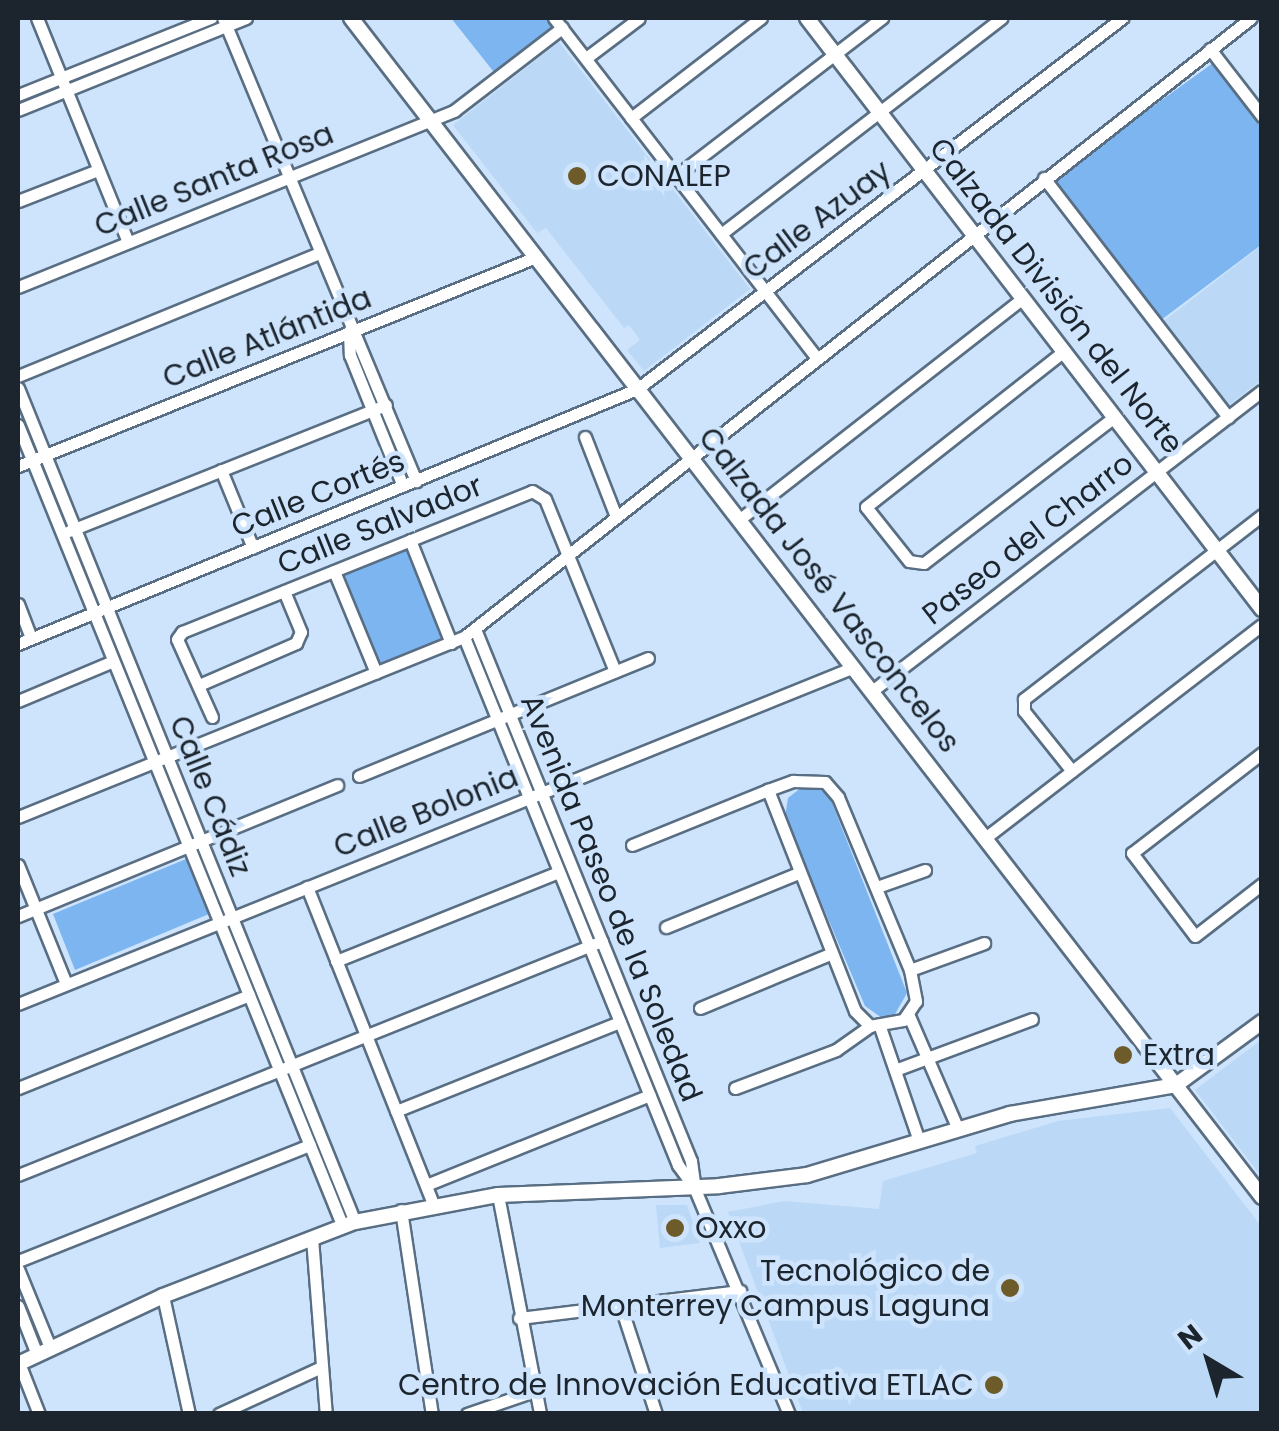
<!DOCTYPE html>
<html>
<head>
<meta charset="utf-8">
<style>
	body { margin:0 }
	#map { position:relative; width:1279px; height:1431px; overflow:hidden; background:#cde4fc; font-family:Poppins,sans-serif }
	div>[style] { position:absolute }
	.built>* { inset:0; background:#bbd8f6 }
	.green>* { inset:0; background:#7db5f0 }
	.roads { filter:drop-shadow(2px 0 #596e83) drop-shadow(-2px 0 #596e83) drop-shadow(0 2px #596e83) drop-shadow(0 -2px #596e83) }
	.minor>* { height:11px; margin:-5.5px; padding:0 5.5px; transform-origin:5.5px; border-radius:5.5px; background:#fff }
	.major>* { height:14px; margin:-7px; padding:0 7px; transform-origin:7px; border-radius:7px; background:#fff }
	.dots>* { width:28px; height:28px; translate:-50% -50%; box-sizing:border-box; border:5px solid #cde4fc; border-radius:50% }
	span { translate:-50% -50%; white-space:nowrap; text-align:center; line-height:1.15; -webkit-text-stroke:9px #cde4fc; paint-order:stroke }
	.poi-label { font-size:30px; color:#1c252e }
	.left { translate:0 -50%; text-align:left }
	.right { translate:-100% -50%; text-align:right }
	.street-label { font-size:30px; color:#1c252e }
	.frame { position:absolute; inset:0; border:20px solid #1c252e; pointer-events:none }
	.north { position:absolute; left:1159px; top:1311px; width:100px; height:100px; -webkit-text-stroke:8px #cde4fc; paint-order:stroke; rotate:322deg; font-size:28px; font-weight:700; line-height:40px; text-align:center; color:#1c252e }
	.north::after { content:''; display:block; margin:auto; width:35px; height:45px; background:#1c252e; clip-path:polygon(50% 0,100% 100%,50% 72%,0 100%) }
</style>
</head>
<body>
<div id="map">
	<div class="built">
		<i style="clip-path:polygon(559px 42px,750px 289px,644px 371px,627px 350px,640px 340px,629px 325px,624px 328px,546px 228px,537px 233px,453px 125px)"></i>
		<i style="clip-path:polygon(1261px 246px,1261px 380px,1229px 405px,1164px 321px)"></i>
		<i style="clip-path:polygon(1261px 1040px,1261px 1176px,1195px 1090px)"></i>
		<i style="clip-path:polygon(1170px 1108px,1261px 1226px,1261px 1413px,803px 1413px,728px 1212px,784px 1201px,879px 1209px,883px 1181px,977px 1153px,975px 1146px,1058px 1121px)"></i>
		<i style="clip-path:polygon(656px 1205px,687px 1205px,700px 1243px,660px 1248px)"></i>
	</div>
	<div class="green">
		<i style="clip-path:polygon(451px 18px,549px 18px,557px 28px,497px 76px)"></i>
		<i style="clip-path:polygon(1213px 63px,1261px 127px,1261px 245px,1161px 320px,1051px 180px)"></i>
		<i style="clip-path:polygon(409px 543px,448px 641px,377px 670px,338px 572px)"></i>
		<i style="clip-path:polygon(802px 787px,817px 787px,830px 798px,907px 993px,894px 1016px,882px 1018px,865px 1006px,785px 817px,788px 798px)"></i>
		<i style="clip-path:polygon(186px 859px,209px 914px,75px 970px,53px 914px)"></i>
	</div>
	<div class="roads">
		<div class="minor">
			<i style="left:37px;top:18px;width:242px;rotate:67.9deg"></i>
			<i style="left:223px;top:18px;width:502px;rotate:67.37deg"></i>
			<i style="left:554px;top:18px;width:427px;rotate:52.3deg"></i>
			<i style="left:1210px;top:49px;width:85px;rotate:52.2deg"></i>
			<i style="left:586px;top:58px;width:66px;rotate:-37deg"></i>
			<i style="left:18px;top:95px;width:208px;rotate:-21.8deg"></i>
			<i style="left:18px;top:110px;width:246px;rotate:-22deg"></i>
			<i style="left:631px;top:118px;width:164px;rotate:-37.6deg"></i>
			<i style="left:676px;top:176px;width:260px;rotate:-37.5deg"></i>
			<i style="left:1044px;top:178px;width:302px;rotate:52.4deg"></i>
			<i style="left:18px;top:201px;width:86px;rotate:-21.2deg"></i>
			<i style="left:721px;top:234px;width:354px;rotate:-37.6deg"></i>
			<i style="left:18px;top:287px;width:471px;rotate:-22deg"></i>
			<i style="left:455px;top:110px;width:135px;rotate:-37.5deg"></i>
			<i style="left:349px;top:331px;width:24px;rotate:88deg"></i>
			<i style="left:350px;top:355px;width:141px;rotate:68deg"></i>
			<i style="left:1064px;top:351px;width:252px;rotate:141.8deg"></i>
			<i style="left:866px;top:507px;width:69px;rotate:51.5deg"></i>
			<i style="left:909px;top:561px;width:15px;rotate:8deg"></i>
			<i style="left:924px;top:563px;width:240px;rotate:-37.5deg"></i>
			<i style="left:18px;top:376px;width:325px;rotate:-22.2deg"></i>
			<i style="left:18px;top:388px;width:900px;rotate:68deg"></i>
			<i style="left:18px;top:425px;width:865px;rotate:67.94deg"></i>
			<i style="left:585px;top:437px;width:83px;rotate:68.7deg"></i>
			<i style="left:18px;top:466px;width:559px;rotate:-21.97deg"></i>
			<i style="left:221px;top:470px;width:84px;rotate:67.7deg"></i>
			<i style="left:740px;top:519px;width:359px;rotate:-38deg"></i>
			<i style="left:69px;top:531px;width:341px;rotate:-21.7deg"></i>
			<i style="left:410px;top:540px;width:111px;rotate:68.3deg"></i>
			<i style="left:334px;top:571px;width:110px;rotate:67.6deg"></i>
			<i style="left:18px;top:604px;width:36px;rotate:69deg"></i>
			<i style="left:475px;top:629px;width:574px;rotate:67.9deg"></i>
			<i style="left:691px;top:1161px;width:22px;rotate:82deg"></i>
			<i style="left:464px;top:637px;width:570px;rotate:67.94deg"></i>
			<i style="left:678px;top:1165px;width:27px;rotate:54deg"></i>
			<i style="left:694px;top:1187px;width:246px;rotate:67.3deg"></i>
			<i style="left:18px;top:644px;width:669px;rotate:-22.39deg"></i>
			<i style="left:637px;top:389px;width:611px;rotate:-37.41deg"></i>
			<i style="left:199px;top:685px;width:106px;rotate:-23.4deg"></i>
			<i style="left:296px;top:643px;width:12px;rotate:-66deg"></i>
			<i style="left:301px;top:632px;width:44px;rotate:-112.5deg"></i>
			<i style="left:872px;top:691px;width:492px;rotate:-37.6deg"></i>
			<i style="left:18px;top:701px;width:103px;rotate:-22.8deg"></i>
			<i style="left:212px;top:717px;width:85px;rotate:-114.2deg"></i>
			<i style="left:177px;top:639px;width:9px;rotate:-54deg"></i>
			<i style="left:182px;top:632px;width:377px;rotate:-21.9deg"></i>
			<i style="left:532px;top:491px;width:15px;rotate:32deg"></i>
			<i style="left:545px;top:499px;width:186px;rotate:67.9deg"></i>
			<i style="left:1262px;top:753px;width:164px;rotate:142.4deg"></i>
			<i style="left:1132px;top:853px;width:104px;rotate:52.8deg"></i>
			<i style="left:1195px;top:936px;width:85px;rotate:-37.8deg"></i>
			<i style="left:1072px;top:771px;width:77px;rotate:-128.7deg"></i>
			<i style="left:1024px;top:711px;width:12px;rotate:-90deg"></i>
			<i style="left:1024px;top:699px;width:301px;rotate:-37.7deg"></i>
			<i style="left:359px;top:776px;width:312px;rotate:-22.2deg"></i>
			<i style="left:18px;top:817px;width:481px;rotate:-22deg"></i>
			<i style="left:464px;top:637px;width:1001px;rotate:-38.19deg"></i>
			<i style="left:985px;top:838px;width:349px;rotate:-37.6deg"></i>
			<i style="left:632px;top:845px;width:147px;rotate:-22deg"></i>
			<i style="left:768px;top:790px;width:27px;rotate:-20deg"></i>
			<i style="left:793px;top:781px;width:32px;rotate:2deg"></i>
			<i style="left:825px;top:782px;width:20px;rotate:49deg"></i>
			<i style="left:838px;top:797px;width:187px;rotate:67.4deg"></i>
			<i style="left:910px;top:970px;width:32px;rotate:79deg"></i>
			<i style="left:916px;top:1001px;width:23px;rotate:124deg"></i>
			<i style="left:903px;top:1020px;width:34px;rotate:170deg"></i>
			<i style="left:870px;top:1026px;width:21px;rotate:-135deg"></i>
			<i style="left:855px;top:1011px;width:238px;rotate:-111.5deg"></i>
			<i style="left:18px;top:865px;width:128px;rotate:68deg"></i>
			<i style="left:307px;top:887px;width:341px;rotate:68.3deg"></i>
			<i style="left:877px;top:887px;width:51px;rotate:-19.5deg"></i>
			<i style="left:18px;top:916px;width:345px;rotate:-22.3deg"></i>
			<i style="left:666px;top:927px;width:143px;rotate:-22.2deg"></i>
			<i style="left:336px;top:961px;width:240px;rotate:-21.8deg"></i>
			<i style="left:910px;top:970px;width:79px;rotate:-20deg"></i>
			<i style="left:18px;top:1004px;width:901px;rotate:-21.95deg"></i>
			<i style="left:700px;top:1008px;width:141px;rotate:-22.6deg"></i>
			<i style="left:909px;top:1016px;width:123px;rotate:66.6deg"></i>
			<i style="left:880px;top:1027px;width:120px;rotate:71.1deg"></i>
			<i style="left:895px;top:1070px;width:146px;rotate:-20.4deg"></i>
			<i style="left:18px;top:1088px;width:249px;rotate:-21.9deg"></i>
			<i style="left:735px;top:1088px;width:108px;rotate:-20.6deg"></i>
			<i style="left:836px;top:1050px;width:42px;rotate:-35.2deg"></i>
			<i style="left:396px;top:1111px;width:241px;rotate:-21.7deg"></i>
			<i style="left:18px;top:1175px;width:629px;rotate:-21.84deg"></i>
			<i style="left:426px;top:1185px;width:241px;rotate:-21.9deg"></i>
			<i style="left:498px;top:1195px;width:223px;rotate:79.1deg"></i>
			<i style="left:401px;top:1210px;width:206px;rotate:81.4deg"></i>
			<i style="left:312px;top:1238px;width:177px;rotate:85.5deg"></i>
			<i style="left:18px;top:1261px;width:314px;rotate:-21.7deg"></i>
			<i style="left:18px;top:1269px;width:82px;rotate:67.8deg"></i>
			<i style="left:163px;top:1296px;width:121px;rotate:77.6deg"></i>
			<i style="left:620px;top:1304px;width:116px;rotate:71.9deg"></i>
			<i style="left:18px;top:1306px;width:49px;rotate:68.6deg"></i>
			<i style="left:519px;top:1318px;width:223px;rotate:-7deg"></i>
			<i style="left:19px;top:1363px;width:55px;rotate:68.6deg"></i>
			<i style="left:219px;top:1414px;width:112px;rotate:-24.7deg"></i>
			<i style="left:467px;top:1414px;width:71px;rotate:-18.9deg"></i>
		</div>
		<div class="major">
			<i style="left:351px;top:18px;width:1490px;rotate:52.31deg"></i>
			<i style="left:807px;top:18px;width:746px;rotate:52.41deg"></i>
			<i style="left:18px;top:1364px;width:160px;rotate:-25.1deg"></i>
			<i style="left:163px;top:1296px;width:206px;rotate:-21.1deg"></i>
			<i style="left:355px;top:1222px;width:146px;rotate:-10.7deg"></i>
			<i style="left:498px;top:1195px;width:221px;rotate:-2.3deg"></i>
			<i style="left:719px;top:1186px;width:89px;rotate:-7.1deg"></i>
			<i style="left:807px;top:1175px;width:212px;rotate:-16.7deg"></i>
			<i style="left:1010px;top:1114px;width:169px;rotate:-9.9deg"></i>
			<i style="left:1176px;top:1085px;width:107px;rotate:-36.2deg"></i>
		</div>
	</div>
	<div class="dots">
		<i style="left:577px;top:176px;background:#6d5b29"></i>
		<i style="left:1123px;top:1055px;background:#6d5b29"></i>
		<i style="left:675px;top:1228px;background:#6d5b29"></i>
		<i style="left:1010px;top:1288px;background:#6d5b29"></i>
		<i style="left:994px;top:1385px;background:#6d5b29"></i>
	</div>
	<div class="poi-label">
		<span class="left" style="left:597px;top:176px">CONALEP</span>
		<span class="left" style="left:1143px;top:1055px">Extra</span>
		<span class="left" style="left:695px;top:1228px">Oxxo</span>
		<span class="right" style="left:990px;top:1288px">Tecnológico de<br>Monterrey Campus Laguna</span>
		<span class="right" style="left:974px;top:1385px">Centro de Innovación Educativa ETLAC</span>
	</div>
	<div class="street-label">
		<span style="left:214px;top:180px;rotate:-22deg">Calle Santa Rosa</span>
		<span style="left:817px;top:220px;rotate:-37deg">Calle Azuay</span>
		<span style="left:1056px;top:296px;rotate:52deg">Calzada División del Norte</span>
		<span style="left:267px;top:338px;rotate:-22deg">Calle Atlántida</span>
		<span style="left:318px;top:494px;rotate:-22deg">Calle Cortés</span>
		<span style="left:380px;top:525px;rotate:-22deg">Calle Salvador</span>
		<span style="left:1028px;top:539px;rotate:-38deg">Paseo del Charro</span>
		<span style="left:829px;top:590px;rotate:52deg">Calzada José Vasconcelos</span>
		<span style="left:210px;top:796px;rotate:68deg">Calle Cádiz</span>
		<span style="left:426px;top:812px;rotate:-22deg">Calle Bolonia</span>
		<span style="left:611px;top:898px;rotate:68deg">Avenida Paseo de la Soledad</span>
	</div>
	<div class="frame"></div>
	<div class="north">N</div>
</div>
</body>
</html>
